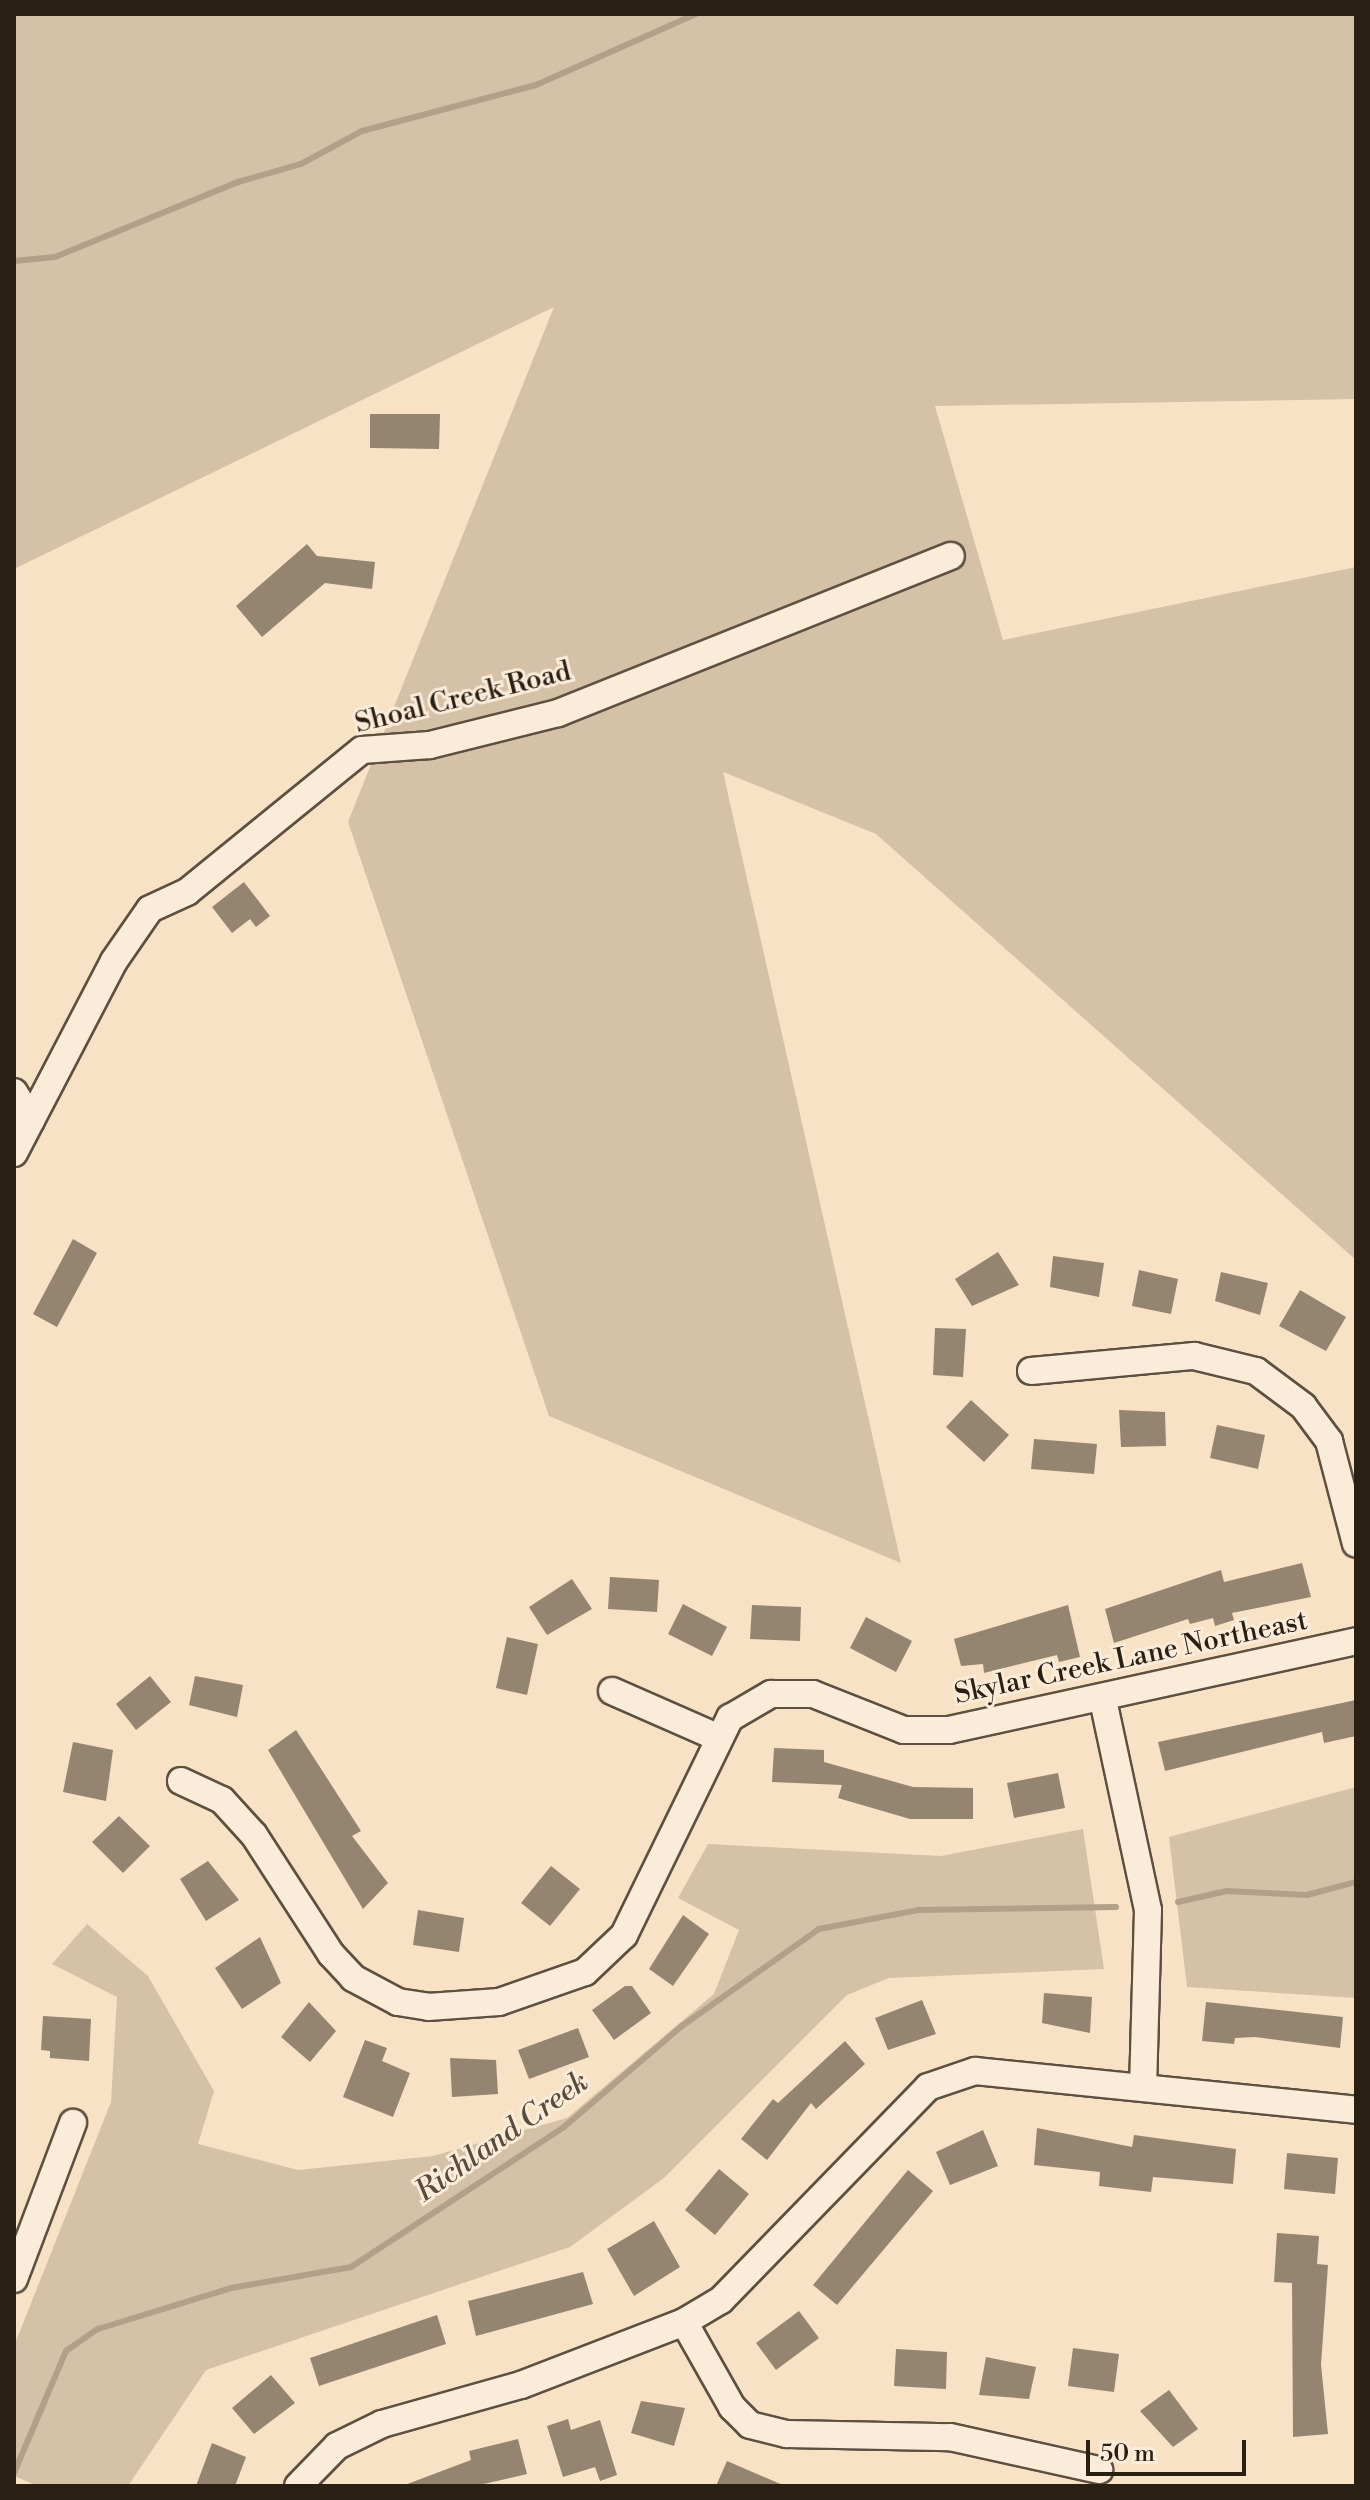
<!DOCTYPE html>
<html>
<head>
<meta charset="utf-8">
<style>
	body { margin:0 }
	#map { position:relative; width:1370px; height:2500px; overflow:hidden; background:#f8e2c5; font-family:"Libre Bodoni",serif }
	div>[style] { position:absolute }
	.green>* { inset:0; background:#d5c1a7 }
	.stream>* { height:6px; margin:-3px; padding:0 3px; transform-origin:3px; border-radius:3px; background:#b2a088 }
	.building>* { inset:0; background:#958470 }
	.roads { filter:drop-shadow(2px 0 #5d5040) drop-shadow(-2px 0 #5d5040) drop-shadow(0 2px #5d5040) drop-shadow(0 -2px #5d5040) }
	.minor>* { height:26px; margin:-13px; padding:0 13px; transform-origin:13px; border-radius:13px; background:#faecd9 }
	span { translate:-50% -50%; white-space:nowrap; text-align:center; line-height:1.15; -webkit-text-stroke:6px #faecd9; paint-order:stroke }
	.street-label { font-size:28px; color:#291f13 }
	.water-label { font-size:30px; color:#594c3c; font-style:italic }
	.frame { position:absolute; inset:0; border:16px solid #291f13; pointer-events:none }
	.scale { position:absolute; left:1086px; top:2440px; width:160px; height:36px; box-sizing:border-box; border:4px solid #291f13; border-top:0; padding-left:10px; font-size:24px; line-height:28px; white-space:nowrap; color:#291f13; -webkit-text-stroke:6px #faecd9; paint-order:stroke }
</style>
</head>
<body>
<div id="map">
	<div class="green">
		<i style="clip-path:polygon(14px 14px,1356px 14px,1356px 399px,935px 406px,1003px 640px,1356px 567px,1356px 1260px,876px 834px,723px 772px,901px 1563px,549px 1416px,348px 822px,554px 307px,14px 569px)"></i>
		<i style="clip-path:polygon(1356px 1787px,1356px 1998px,1187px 1987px,1169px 1837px)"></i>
		<i style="clip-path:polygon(1083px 1829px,1104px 1969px,889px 1978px,847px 1995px,664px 2178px,570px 2247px,206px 2370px,128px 2486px,38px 2486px,14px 2476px,14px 2346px,111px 2102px,117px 1997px,52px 1964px,87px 1924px,148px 1976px,214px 2091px,198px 2144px,298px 2170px,433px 2156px,567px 2118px,714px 1994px,739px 1930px,678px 1898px,708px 1844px,941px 1856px)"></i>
	</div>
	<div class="stream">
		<i style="left:14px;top:261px;width:41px;rotate:-5.6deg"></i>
		<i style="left:55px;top:257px;width:198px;rotate:-22.3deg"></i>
		<i style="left:238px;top:182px;width:66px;rotate:-15.9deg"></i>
		<i style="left:301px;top:164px;width:69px;rotate:-28.4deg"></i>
		<i style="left:362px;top:131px;width:180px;rotate:-14.8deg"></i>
		<i style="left:536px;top:85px;width:175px;rotate:-23.9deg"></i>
		<i style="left:1178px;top:1902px;width:50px;rotate:-12.7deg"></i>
		<i style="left:1227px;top:1891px;width:80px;rotate:2.9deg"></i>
		<i style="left:1307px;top:1895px;width:51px;rotate:-14.9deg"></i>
		<i style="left:14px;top:2473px;width:133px;rotate:-66.9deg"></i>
		<i style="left:66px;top:2351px;width:39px;rotate:-35deg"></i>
		<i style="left:98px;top:2329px;width:139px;rotate:-17.1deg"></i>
		<i style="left:231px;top:2288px;width:122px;rotate:-9.9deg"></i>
		<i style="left:351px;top:2267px;width:255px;rotate:-33.3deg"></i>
		<i style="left:564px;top:2127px;width:155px;rotate:-40.6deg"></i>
		<i style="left:682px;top:2026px;width:168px;rotate:-35.3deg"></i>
		<i style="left:819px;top:1929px;width:102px;rotate:-10.8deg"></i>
		<i style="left:919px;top:1910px;width:197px;rotate:-0.9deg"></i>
	</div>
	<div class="building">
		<i style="clip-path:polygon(370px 414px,440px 414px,439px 449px,370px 448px)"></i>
		<i style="clip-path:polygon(307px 544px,317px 556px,375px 562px,372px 589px,325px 583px,262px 637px,236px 606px)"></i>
		<i style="clip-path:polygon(244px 882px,270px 916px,256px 927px,250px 919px,232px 933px,212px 907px)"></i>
		<i style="clip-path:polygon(73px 1239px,97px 1253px,57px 1327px,33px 1314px)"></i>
		<i style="clip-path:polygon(998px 1252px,1019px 1285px,972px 1306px,955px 1279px)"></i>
		<i style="clip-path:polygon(1053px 1256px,1104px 1263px,1099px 1297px,1050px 1287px)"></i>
		<i style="clip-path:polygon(1139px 1270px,1178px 1279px,1171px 1314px,1132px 1306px)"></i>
		<i style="clip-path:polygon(1221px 1272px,1268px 1283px,1260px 1315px,1215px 1301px)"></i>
		<i style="clip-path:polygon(1300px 1290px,1346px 1317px,1326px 1351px,1279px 1326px)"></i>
		<i style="clip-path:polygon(935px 1328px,966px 1329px,963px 1377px,933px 1375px)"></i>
		<i style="clip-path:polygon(971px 1400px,1009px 1435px,984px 1462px,946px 1427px)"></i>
		<i style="clip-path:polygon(1119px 1410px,1165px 1412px,1166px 1446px,1121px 1447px)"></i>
		<i style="clip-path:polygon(1217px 1425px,1265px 1435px,1258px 1469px,1210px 1458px)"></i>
		<i style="clip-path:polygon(1034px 1439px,1097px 1444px,1094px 1474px,1031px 1469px)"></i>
		<i style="clip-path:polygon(1302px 1563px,1311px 1597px,1232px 1613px,1234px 1620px,1215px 1626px,1213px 1618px,1190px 1624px,1188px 1619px,1114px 1643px,1105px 1609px,1221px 1570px,1224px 1582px)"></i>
		<i style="clip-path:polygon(610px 1577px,659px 1580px,657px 1612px,608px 1609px)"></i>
		<i style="clip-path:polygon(572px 1579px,592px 1609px,547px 1635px,529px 1607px)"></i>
		<i style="clip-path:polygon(683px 1604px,727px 1627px,712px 1656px,668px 1634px)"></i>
		<i style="clip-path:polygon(752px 1605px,801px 1607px,800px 1641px,750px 1639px)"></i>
		<i style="clip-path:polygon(1068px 1605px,1080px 1657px,1059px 1662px,1057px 1655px,984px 1673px,983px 1664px,961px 1666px,954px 1639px)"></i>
		<i style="clip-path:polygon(866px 1617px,912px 1641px,896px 1672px,850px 1648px)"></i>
		<i style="clip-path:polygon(507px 1637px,538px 1644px,527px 1695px,496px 1688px)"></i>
		<i style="clip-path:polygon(150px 1676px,171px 1702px,136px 1730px,116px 1704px)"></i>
		<i style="clip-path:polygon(195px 1676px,243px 1685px,237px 1717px,189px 1705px)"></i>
		<i style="clip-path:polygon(1356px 1700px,1356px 1736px,1324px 1743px,1322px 1732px,1165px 1771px,1158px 1742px)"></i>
		<i style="clip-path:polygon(296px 1730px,361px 1831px,352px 1836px,388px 1883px,363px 1909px,268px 1750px)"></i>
		<i style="clip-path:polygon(73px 1742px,113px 1750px,106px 1801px,63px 1792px)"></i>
		<i style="clip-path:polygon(774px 1748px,824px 1750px,824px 1762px,913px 1787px,973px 1788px,973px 1819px,910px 1819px,838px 1798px,842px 1785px,772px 1782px)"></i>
		<i style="clip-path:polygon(1058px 1773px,1065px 1808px,1014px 1818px,1007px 1783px)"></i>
		<i style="clip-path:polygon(119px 1816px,150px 1846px,123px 1873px,92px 1842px)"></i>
		<i style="clip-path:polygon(208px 1861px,239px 1900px,206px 1921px,180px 1879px)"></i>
		<i style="clip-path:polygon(551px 1866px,580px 1889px,550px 1926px,521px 1903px)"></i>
		<i style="clip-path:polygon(418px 1910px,464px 1918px,459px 1952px,413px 1945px)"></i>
		<i style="clip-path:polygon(683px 1915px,709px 1934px,673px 1986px,649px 1969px)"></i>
		<i style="clip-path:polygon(260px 1937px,281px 1983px,242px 2009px,215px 1968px)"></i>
		<i style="clip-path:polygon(625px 1986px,632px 1986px,651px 2013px,614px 2040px,592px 2010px)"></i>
		<i style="clip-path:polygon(1044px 1993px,1092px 1997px,1090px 2033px,1042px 2023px)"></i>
		<i style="clip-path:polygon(922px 2000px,936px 2034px,888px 2050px,875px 2018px)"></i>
		<i style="clip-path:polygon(309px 2002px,336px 2031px,310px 2062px,281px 2037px)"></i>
		<i style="clip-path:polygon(1206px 2002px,1343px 2017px,1340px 2048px,1255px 2037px,1235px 2038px,1234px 2044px,1202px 2041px)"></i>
		<i style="clip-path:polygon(43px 2016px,91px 2019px,89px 2061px,50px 2058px,50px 2051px,41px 2050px)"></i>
		<i style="clip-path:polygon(578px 2028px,589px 2057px,529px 2079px,518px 2050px)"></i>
		<i style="clip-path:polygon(365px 2040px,387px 2048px,382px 2061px,410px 2073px,393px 2117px,343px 2097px)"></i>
		<i style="clip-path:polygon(845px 2041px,865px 2064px,816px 2109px,811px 2103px,767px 2160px,741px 2139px,773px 2099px,778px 2103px)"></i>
		<i style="clip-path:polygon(450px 2058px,496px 2060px,498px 2094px,452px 2097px)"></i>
		<i style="clip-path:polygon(1037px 2128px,1132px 2147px,1134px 2135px,1236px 2149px,1233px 2184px,1153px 2177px,1151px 2192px,1099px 2186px,1100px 2172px,1034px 2165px)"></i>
		<i style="clip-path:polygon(983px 2130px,998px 2166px,950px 2185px,936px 2152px)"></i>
		<i style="clip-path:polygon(1287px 2153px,1338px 2158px,1335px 2194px,1284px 2189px)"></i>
		<i style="clip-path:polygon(719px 2169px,749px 2194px,715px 2235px,685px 2210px)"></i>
		<i style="clip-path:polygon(908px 2170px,933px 2191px,837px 2305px,813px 2285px)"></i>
		<i style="clip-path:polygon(654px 2221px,680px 2267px,634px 2296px,607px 2249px)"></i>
		<i style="clip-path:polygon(1277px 2233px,1319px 2236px,1317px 2264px,1328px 2265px,1321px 2365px,1328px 2434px,1293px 2437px,1292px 2283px,1274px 2282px)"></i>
		<i style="clip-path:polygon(583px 2272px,593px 2304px,476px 2336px,468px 2301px)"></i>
		<i style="clip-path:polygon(799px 2311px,819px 2338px,776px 2370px,756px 2343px)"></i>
		<i style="clip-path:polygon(437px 2315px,446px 2344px,319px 2386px,310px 2358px)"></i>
		<i style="clip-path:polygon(1073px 2348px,1119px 2354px,1114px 2392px,1068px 2386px)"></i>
		<i style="clip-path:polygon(896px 2349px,947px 2352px,946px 2389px,894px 2386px)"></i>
		<i style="clip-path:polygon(986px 2357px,1036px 2367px,1029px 2399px,979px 2395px)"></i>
		<i style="clip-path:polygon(271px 2375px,295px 2403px,254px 2434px,232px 2408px)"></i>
		<i style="clip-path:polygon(1169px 2390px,1198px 2429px,1173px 2447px,1140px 2411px)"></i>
		<i style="clip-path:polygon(641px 2401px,685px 2408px,674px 2446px,631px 2433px)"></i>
		<i style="clip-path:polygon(568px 2419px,571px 2430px,600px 2420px,617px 2475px,600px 2481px,595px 2467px,563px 2477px,547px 2426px)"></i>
		<i style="clip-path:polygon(518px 2439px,527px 2474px,475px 2486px,402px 2486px,471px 2460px,469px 2451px)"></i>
		<i style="clip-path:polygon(212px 2443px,246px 2457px,235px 2486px,196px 2486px)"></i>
		<i style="clip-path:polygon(727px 2461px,785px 2486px,716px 2486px)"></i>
	</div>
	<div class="roads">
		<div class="minor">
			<i style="left:14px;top:1092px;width:33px;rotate:59deg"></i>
			<i style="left:14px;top:1153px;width:216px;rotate:-62.5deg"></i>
			<i style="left:114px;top:961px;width:63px;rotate:-55.3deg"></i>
			<i style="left:150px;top:909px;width:41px;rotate:-24.7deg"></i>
			<i style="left:187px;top:892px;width:225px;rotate:-39.1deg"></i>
			<i style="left:362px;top:750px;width:68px;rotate:-4.2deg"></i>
			<i style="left:430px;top:745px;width:132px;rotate:-14deg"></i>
			<i style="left:558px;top:713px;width:423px;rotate:-21.8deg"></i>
			<i style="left:1031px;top:1371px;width:164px;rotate:-5.3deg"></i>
			<i style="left:1194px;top:1356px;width:64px;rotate:13.6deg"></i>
			<i style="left:1256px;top:1371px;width:59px;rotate:36.7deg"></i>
			<i style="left:1303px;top:1406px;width:44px;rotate:53.4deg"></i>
			<i style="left:1329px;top:1441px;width:106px;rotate:75.3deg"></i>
			<i style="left:612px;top:1691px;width:117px;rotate:23.7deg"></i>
			<i style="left:1103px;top:1700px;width:215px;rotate:77.9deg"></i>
			<i style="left:1148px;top:1910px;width:178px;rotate:91.6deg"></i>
			<i style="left:181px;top:1781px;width:45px;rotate:24.9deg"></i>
			<i style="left:222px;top:1800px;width:47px;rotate:47.6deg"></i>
			<i style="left:254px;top:1835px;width:142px;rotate:57.1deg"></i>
			<i style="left:331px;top:1954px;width:33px;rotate:47deg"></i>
			<i style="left:353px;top:1978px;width:51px;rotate:28.1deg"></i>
			<i style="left:398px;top:2002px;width:30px;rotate:9deg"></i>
			<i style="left:428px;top:2007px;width:71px;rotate:-4deg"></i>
			<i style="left:499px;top:2002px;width:91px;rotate:-19.2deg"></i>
			<i style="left:585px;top:1972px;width:54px;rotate:-43.5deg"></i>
			<i style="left:624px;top:1935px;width:242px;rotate:-64deg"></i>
			<i style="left:730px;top:1718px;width:48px;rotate:-30.3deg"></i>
			<i style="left:771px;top:1694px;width:42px"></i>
			<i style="left:813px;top:1694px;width:98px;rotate:21.6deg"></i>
			<i style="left:904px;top:1730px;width:45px"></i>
			<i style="left:949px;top:1730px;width:417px;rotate:-12.3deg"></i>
			<i style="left:14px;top:2279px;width:167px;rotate:-69.3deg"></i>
			<i style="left:684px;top:2322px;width:98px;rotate:60.5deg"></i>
			<i style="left:732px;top:2407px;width:25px;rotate:45deg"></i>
			<i style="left:750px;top:2425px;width:38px;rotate:14deg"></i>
			<i style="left:787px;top:2434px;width:163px;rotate:1.1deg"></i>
			<i style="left:950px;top:2437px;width:153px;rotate:12.5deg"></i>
			<i style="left:298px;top:2486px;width:56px;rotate:-45.7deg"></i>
			<i style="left:337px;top:2446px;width:50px;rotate:-26.1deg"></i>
			<i style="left:382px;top:2424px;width:144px;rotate:-15.7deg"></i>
			<i style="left:521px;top:2385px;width:175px;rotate:-21.1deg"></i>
			<i style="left:684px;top:2322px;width:43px;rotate:-30.7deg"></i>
			<i style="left:721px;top:2300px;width:297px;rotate:-45.8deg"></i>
			<i style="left:928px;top:2087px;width:50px;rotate:-18.8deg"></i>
			<i style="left:975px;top:2071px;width:383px;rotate:5.8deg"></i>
		</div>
	</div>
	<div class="street-label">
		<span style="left:463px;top:698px;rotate:-14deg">Shoal Creek Road</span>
		<span style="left:1131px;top:1658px;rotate:-12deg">Skylar Creek Lane Northeast</span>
	</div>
	<div class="water-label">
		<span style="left:502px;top:2137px;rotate:-35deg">Richland Creek</span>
	</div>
	<div class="frame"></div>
	<div class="scale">50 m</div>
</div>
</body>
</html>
